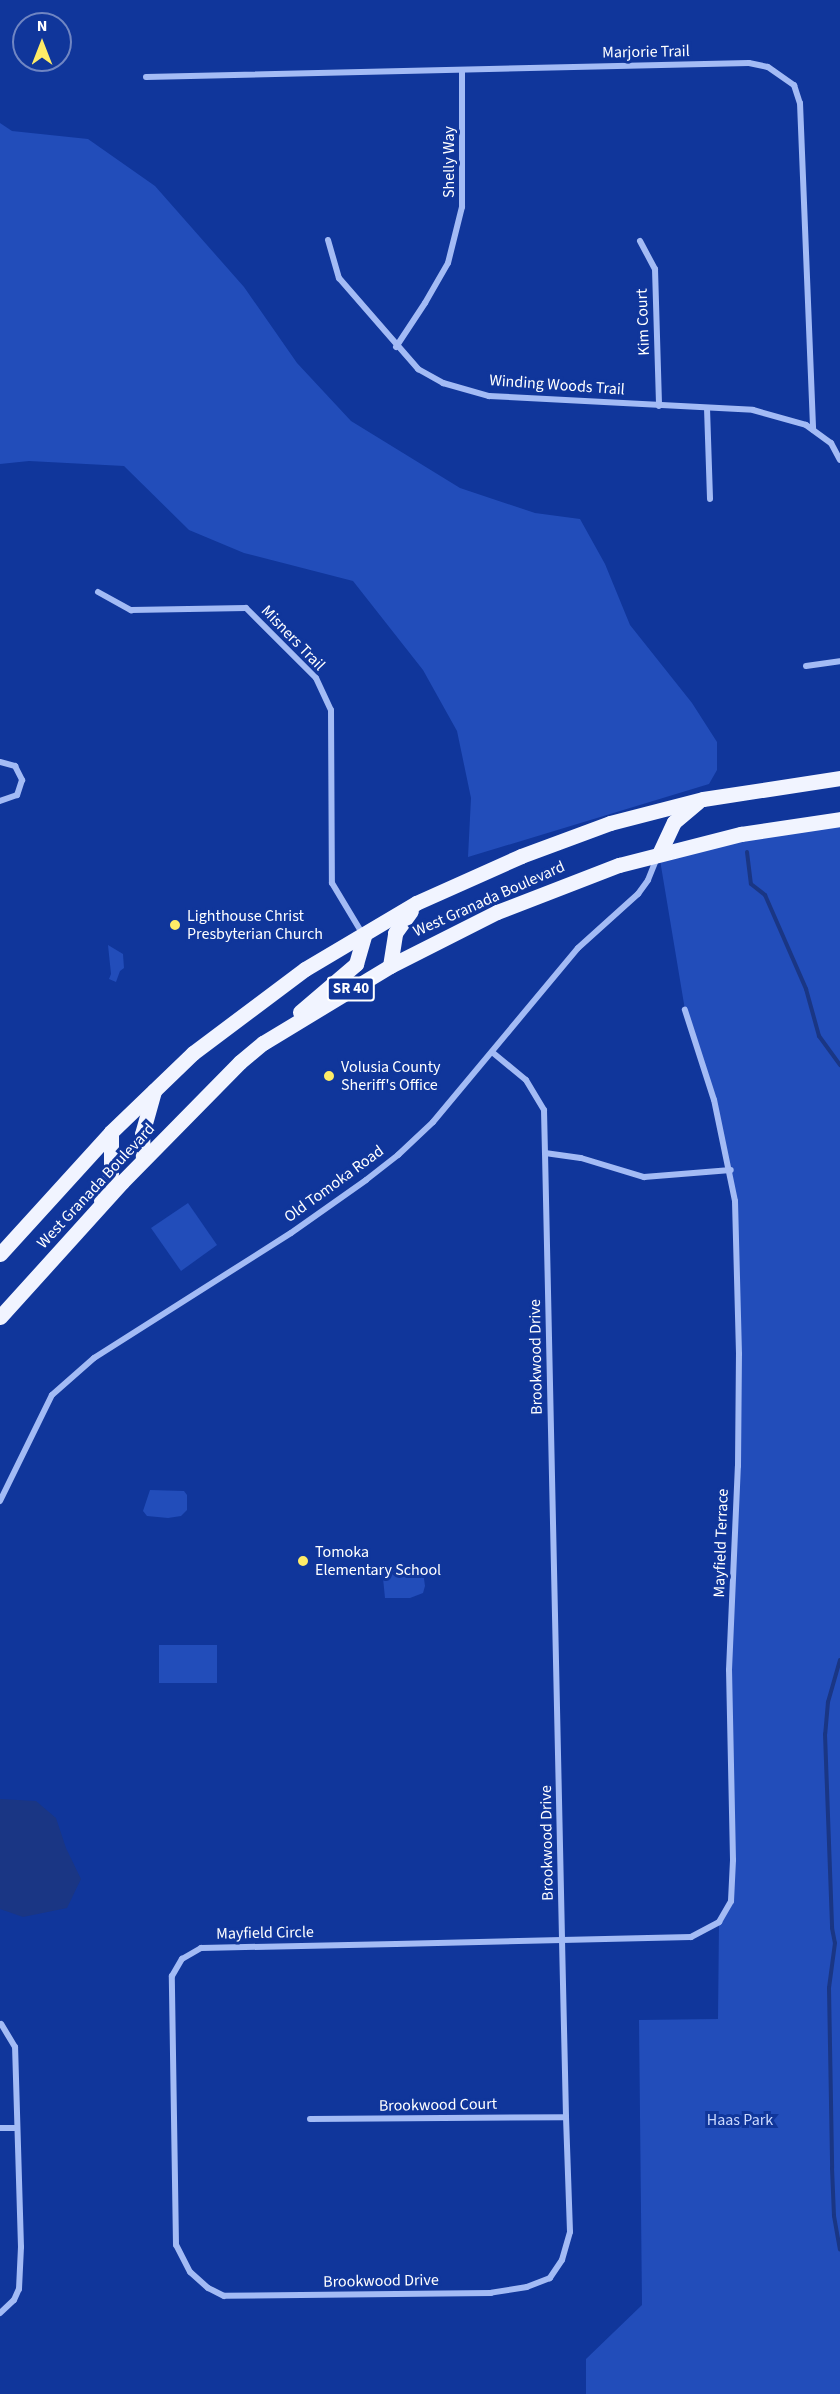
<!DOCTYPE html>
<html>
<head>
<meta charset="utf-8">
<style>
	body { margin:0 }
	#map { position:relative; width:840px; height:2394px; overflow:hidden; background:#10369b; font-family:"Source Sans 3",sans-serif }
	div>[style] { position:absolute }
	.green>* { inset:0; background:#224dba }
	.water>* { inset:0; background:#1a3684 }
	.stream>* { height:4px; margin:-2px; padding:0 2px; transform-origin:2px; border-radius:2px; background:#1a3684 }
	.street>* { height:6px; margin:-3px; padding:0 3px; transform-origin:3px; border-radius:3px; background:#a3bbf5 }
	.primary>* { height:15px; margin:-7.5px; padding:0 7.5px; transform-origin:7.5px; border-radius:7.5px; background:#f1f4ff }
	.dots>* { width:16px; height:16px; translate:-50% -50%; box-sizing:border-box; border:3px solid #10369b; border-radius:50% }
	span { translate:-50% -50%; white-space:nowrap; text-align:center; line-height:1.15; -webkit-text-stroke:6px #10369b; paint-order:stroke }
	.shield-label span { padding:2px 4px; background:#10369b; border:2px solid; border-radius:4px; -webkit-text-stroke-width:0 }
	.shield-label { font-size:15px; color:#fff; font-weight:700 }
	.street-label { font-size:16px; color:#fff }
	.poi-label { font-size:16px; color:#fff }
	.left { translate:0 -50%; text-align:left }
	.park-label { font-size:16px; color:#ccdafe }
	.north { position:absolute; left:12px; top:12px; width:60px; height:60px; box-sizing:border-box; background:#10369b; border:2px solid #7086c3; border-radius:50%; rotate:0deg; font-size:16px; font-weight:700; line-height:24px; text-align:center; color:#fff }
	.north::after { content:''; display:block; margin:auto; width:21px; height:27px; background:#ffec67; clip-path:polygon(50% 0,100% 100%,50% 72%,0 100%) }
</style>
</head>
<body>
<div id="map">
	<div class="green">
		<i style="clip-path:polygon(0 123px,12px 131px,88px 139px,155px 186px,244px 287px,297px 363px,351px 421px,460px 488px,535px 513px,580px 519px,605px 564px,630px 625px,692px 703px,717px 742px,717px 770px,709px 784px,468px 857px,471px 798px,457px 731px,423px 670px,353px 581px,244px 553px,189px 530px,124px 466px,29px 461px,0 464px)"></i>
		<i style="clip-path:polygon(840px 819px,840px 2394px,586px 2394px,586px 2359px,642px 2305px,639px 2020px,718px 2019px,719px 1922px,731px 1901px,729px 1670px,738px 1466px,735px 1201px,714px 1100px,685px 1010px,659px 854px)"></i>
		<i style="clip-path:polygon(108px 945px,123px 954px,124px 968px,120px 971px,116px 982px,109px 979px,111px 974px)"></i>
		<i style="clip-path:polygon(188px 1203px,217px 1245px,181px 1271px,151px 1228px)"></i>
		<i style="clip-path:polygon(150px 1490px,184px 1491px,187px 1495px,187px 1510px,181px 1516px,168px 1518px,147px 1516px,143px 1511px)"></i>
		<i style="clip-path:polygon(390px 1569px,423px 1572px,425px 1586px,423px 1593px,410px 1598px,385px 1598px,383px 1578px,384px 1571px)"></i>
		<i style="clip-path:polygon(159px 1645px,217px 1645px,217px 1683px,159px 1683px)"></i>
	</div>
	<div class="water">
		<i style="clip-path:polygon(0 1799px,36px 1801px,56px 1818px,66px 1848px,81px 1879px,67px 1908px,23px 1917px,0 1909px)"></i>
	</div>
	<div class="stream">
		<i style="left:747px;top:852px;width:32px;rotate:83deg"></i>
		<i style="left:751px;top:884px;width:18px;rotate:38deg"></i>
		<i style="left:765px;top:895px;width:103px;rotate:66.4deg"></i>
		<i style="left:806px;top:989px;width:49px;rotate:74.5deg"></i>
		<i style="left:819px;top:1036px;width:36px;rotate:54deg"></i>
		<i style="left:840px;top:1660px;width:44px;rotate:105.9deg"></i>
		<i style="left:828px;top:1702px;width:32px;rotate:95deg"></i>
		<i style="left:825px;top:1734px;width:194px;rotate:87.9deg"></i>
		<i style="left:832px;top:1928px;width:15px;rotate:79deg"></i>
		<i style="left:835px;top:1943px;width:45px;rotate:97.6deg"></i>
		<i style="left:829px;top:1988px;width:180px;rotate:89deg"></i>
		<i style="left:832px;top:2168px;width:48px;rotate:87.6deg"></i>
		<i style="left:834px;top:2216px;width:34px;rotate:80deg"></i>
	</div>
	<div class="street">
		<i style="left:146px;top:77px;width:603px;rotate:-1.33deg"></i>
		<i style="left:749px;top:63px;width:19px;rotate:12deg"></i>
		<i style="left:768px;top:67px;width:32px;rotate:35deg"></i>
		<i style="left:794px;top:85px;width:19px;rotate:72deg"></i>
		<i style="left:800px;top:103px;width:327px;rotate:87.7deg"></i>
		<i style="left:328px;top:240px;width:40px;rotate:74deg"></i>
		<i style="left:339px;top:278px;width:121px;rotate:49deg"></i>
		<i style="left:418px;top:369px;width:29px;rotate:29deg"></i>
		<i style="left:443px;top:383px;width:48px;rotate:15.8deg"></i>
		<i style="left:489px;top:396px;width:264px;rotate:3deg"></i>
		<i style="left:753px;top:410px;width:55px;rotate:15.8deg"></i>
		<i style="left:806px;top:425px;width:31px;rotate:36deg"></i>
		<i style="left:831px;top:443px;width:19px;rotate:62deg"></i>
		<i style="left:640px;top:241px;width:32px;rotate:62deg"></i>
		<i style="left:655px;top:269px;width:137px;rotate:88.3deg"></i>
		<i style="left:396px;top:347px;width:53px;rotate:-56.6deg"></i>
		<i style="left:425px;top:303px;width:46px;rotate:-60.1deg"></i>
		<i style="left:448px;top:263px;width:58px;rotate:-76deg"></i>
		<i style="left:462px;top:207px;width:137px;rotate:-90deg"></i>
		<i style="left:707px;top:408px;width:91px;rotate:88.1deg"></i>
		<i style="left:98px;top:592px;width:38px;rotate:29deg"></i>
		<i style="left:131px;top:610px;width:115px;rotate:-1deg"></i>
		<i style="left:246px;top:608px;width:99px;rotate:45deg"></i>
		<i style="left:316px;top:678px;width:35px;rotate:65deg"></i>
		<i style="left:331px;top:710px;width:173px;rotate:89.7deg"></i>
		<i style="left:332px;top:883px;width:58px;rotate:59deg"></i>
		<i style="left:806px;top:666px;width:34px;rotate:-8deg"></i>
		<i style="left:0;top:762px;width:16px;rotate:15deg"></i>
		<i style="left:15px;top:766px;width:16px;rotate:63deg"></i>
		<i style="left:22px;top:780px;width:16px;rotate:108deg"></i>
		<i style="left:17px;top:795px;width:18px;rotate:161deg"></i>
		<i style="left:492px;top:1052px;width:44px;rotate:39.5deg"></i>
		<i style="left:526px;top:1080px;width:35px;rotate:59deg"></i>
		<i style="left:544px;top:1110px;width:43px;rotate:88.7deg"></i>
		<i style="left:545px;top:1153px;width:787px;rotate:88.76deg"></i>
		<i style="left:562px;top:1940px;width:177px;rotate:88.7deg"></i>
		<i style="left:566px;top:2117px;width:115px;rotate:88deg"></i>
		<i style="left:570px;top:2232px;width:29px;rotate:106deg"></i>
		<i style="left:562px;top:2260px;width:22px;rotate:124deg"></i>
		<i style="left:550px;top:2278px;width:25px;rotate:159deg"></i>
		<i style="left:527px;top:2287px;width:36px;rotate:171deg"></i>
		<i style="left:491px;top:2293px;width:267px;rotate:179.4deg"></i>
		<i style="left:224px;top:2296px;width:18px;rotate:-153deg"></i>
		<i style="left:208px;top:2288px;width:24px;rotate:-138deg"></i>
		<i style="left:190px;top:2272px;width:30px;rotate:-117deg"></i>
		<i style="left:176px;top:2245px;width:269px;rotate:-90.9deg"></i>
		<i style="left:172px;top:1976px;width:20px;rotate:-60deg"></i>
		<i style="left:182px;top:1959px;width:22px;rotate:-30deg"></i>
		<i style="left:201px;top:1948px;width:195px;rotate:-1.2deg"></i>
		<i style="left:396px;top:1944px;width:166px;rotate:-1.4deg"></i>
		<i style="left:562px;top:1940px;width:129px;rotate:-1.3deg"></i>
		<i style="left:691px;top:1937px;width:32px;rotate:-28deg"></i>
		<i style="left:719px;top:1922px;width:24px;rotate:-60deg"></i>
		<i style="left:731px;top:1901px;width:41px;rotate:-87.2deg"></i>
		<i style="left:733px;top:1860px;width:190px;rotate:-91.2deg"></i>
		<i style="left:729px;top:1670px;width:204px;rotate:-87.5deg"></i>
		<i style="left:738px;top:1466px;width:112px;rotate:-89.5deg"></i>
		<i style="left:739px;top:1354px;width:153px;rotate:-91.5deg"></i>
		<i style="left:735px;top:1201px;width:103px;rotate:-101.7deg"></i>
		<i style="left:714px;top:1100px;width:95px;rotate:-107.9deg"></i>
		<i style="left:545px;top:1153px;width:36px;rotate:8deg"></i>
		<i style="left:581px;top:1158px;width:66px;rotate:16.8deg"></i>
		<i style="left:644px;top:1177px;width:87px;rotate:-4.6deg"></i>
		<i style="left:0;top:1501px;width:118px;rotate:-63.9deg"></i>
		<i style="left:52px;top:1395px;width:56px;rotate:-41.4deg"></i>
		<i style="left:94px;top:1358px;width:233px;rotate:-32.4deg"></i>
		<i style="left:291px;top:1233px;width:92px;rotate:-35.2deg"></i>
		<i style="left:366px;top:1180px;width:41px;rotate:-38deg"></i>
		<i style="left:398px;top:1155px;width:48px;rotate:-43.3deg"></i>
		<i style="left:433px;top:1122px;width:226px;rotate:-50.2deg"></i>
		<i style="left:578px;top:948px;width:81px;rotate:-42deg"></i>
		<i style="left:638px;top:894px;width:17px;rotate:-54deg"></i>
		<i style="left:648px;top:880px;width:24px;rotate:-68deg"></i>
		<i style="left:310px;top:2119px;width:256px;rotate:-0.4deg"></i>
		<i style="left:0;top:2128px;width:16px"></i>
		<i style="left:0;top:2313px;width:19px;rotate:-43deg"></i>
		<i style="left:14px;top:2300px;width:12px;rotate:-66deg"></i>
		<i style="left:19px;top:2289px;width:42px;rotate:-87.3deg"></i>
		<i style="left:21px;top:2247px;width:200px;rotate:-91.7deg"></i>
		<i style="left:15px;top:2047px;width:27px;rotate:-121deg"></i>
	</div>
	<div class="primary">
		<i style="left:659px;top:854px;width:35px;rotate:-65deg"></i>
		<i style="left:674px;top:822px;width:31px;rotate:-40deg"></i>
		<i style="left:390px;top:966px;width:33px;rotate:-81deg"></i>
		<i style="left:395px;top:933px;width:27px;rotate:-54deg"></i>
		<i style="left:300px;top:1012px;width:74px;rotate:-40.6deg"></i>
		<i style="left:356px;top:964px;width:29px;rotate:-74deg"></i>
		<i style="left:143px;top:1160px;width:26px;rotate:-92deg"></i>
		<i style="left:142px;top:1134px;width:45px;rotate:-74.4deg"></i>
		<i style="left:101px;top:1200px;width:29px;rotate:-70deg"></i>
		<i style="left:111px;top:1173px;width:41px;rotate:-90deg"></i>
		<i style="left:0;top:1254px;width:165px;rotate:-47.7deg"></i>
		<i style="left:111px;top:1132px;width:114px;rotate:-43.9deg"></i>
		<i style="left:193px;top:1053px;width:140px;rotate:-36.9deg"></i>
		<i style="left:305px;top:969px;width:129px;rotate:-30.7deg"></i>
		<i style="left:416px;top:903px;width:115px;rotate:-24.1deg"></i>
		<i style="left:521px;top:856px;width:95px;rotate:-20.3deg"></i>
		<i style="left:610px;top:823px;width:96px;rotate:-14.5deg"></i>
		<i style="left:703px;top:799px;width:139px;rotate:-8.7deg"></i>
		<i style="left:0;top:1317px;width:182px;rotate:-47.9deg"></i>
		<i style="left:122px;top:1182px;width:168px;rotate:-45.5deg"></i>
		<i style="left:240px;top:1062px;width:30px;rotate:-40deg"></i>
		<i style="left:263px;top:1043px;width:149px;rotate:-31.2deg"></i>
		<i style="left:390px;top:966px;width:120px;rotate:-26.8deg"></i>
		<i style="left:497px;top:912px;width:131px;rotate:-21.1deg"></i>
		<i style="left:619px;top:865px;width:126px;rotate:-14.3deg"></i>
		<i style="left:741px;top:834px;width:100px;rotate:-8.6deg"></i>
	</div>
	<div class="dots">
		<i style="left:175px;top:925px;background:#ffec67"></i>
		<i style="left:329px;top:1076px;background:#ffec67"></i>
		<i style="left:303px;top:1561px;background:#ffec67"></i>
	</div>
	<div class="shield-label">
		<span style="left:351px;top:989px">SR 40</span>
	</div>
	<div class="street-label">
		<span style="left:646px;top:52px;rotate:-1deg">Marjorie Trail</span>
		<span style="left:449px;top:162px;rotate:-90deg">Shelly Way</span>
		<span style="left:643px;top:322px;rotate:-92deg">Kim Court</span>
		<span style="left:557px;top:385px;rotate:4deg">Winding Woods Trail</span>
		<span style="left:293px;top:638px;rotate:46deg">Misners Trail</span>
		<span style="left:489px;top:899px;rotate:-24deg">West Granada Boulevard</span>
		<span style="left:334px;top:1184px;rotate:-36deg">Old Tomoka Road</span>
		<span style="left:96px;top:1186px;rotate:-47deg">West Granada Boulevard</span>
		<span style="left:536px;top:1357px;rotate:-91deg">Brookwood Drive</span>
		<span style="left:721px;top:1543px;rotate:-88deg">Mayfield Terrace</span>
		<span style="left:547px;top:1843px;rotate:-91deg">Brookwood Drive</span>
		<span style="left:265px;top:1933px;rotate:-1deg">Mayfield Circle</span>
		<span style="left:438px;top:2105px;rotate:-1deg">Brookwood Court</span>
		<span style="left:381px;top:2281px;rotate:-1deg">Brookwood Drive</span>
	</div>
	<div class="poi-label">
		<span class="left" style="left:187px;top:925px">Lighthouse Christ<br>Presbyterian Church</span>
		<span class="left" style="left:341px;top:1076px">Volusia County<br>Sheriff's Office</span>
		<span class="left" style="left:315px;top:1561px">Tomoka<br>Elementary School</span>
	</div>
	<div class="park-label">
		<span style="left:740px;top:2120px">Haas Park</span>
	</div>
	<div class="north">N</div>
</div>
</body>
</html>
